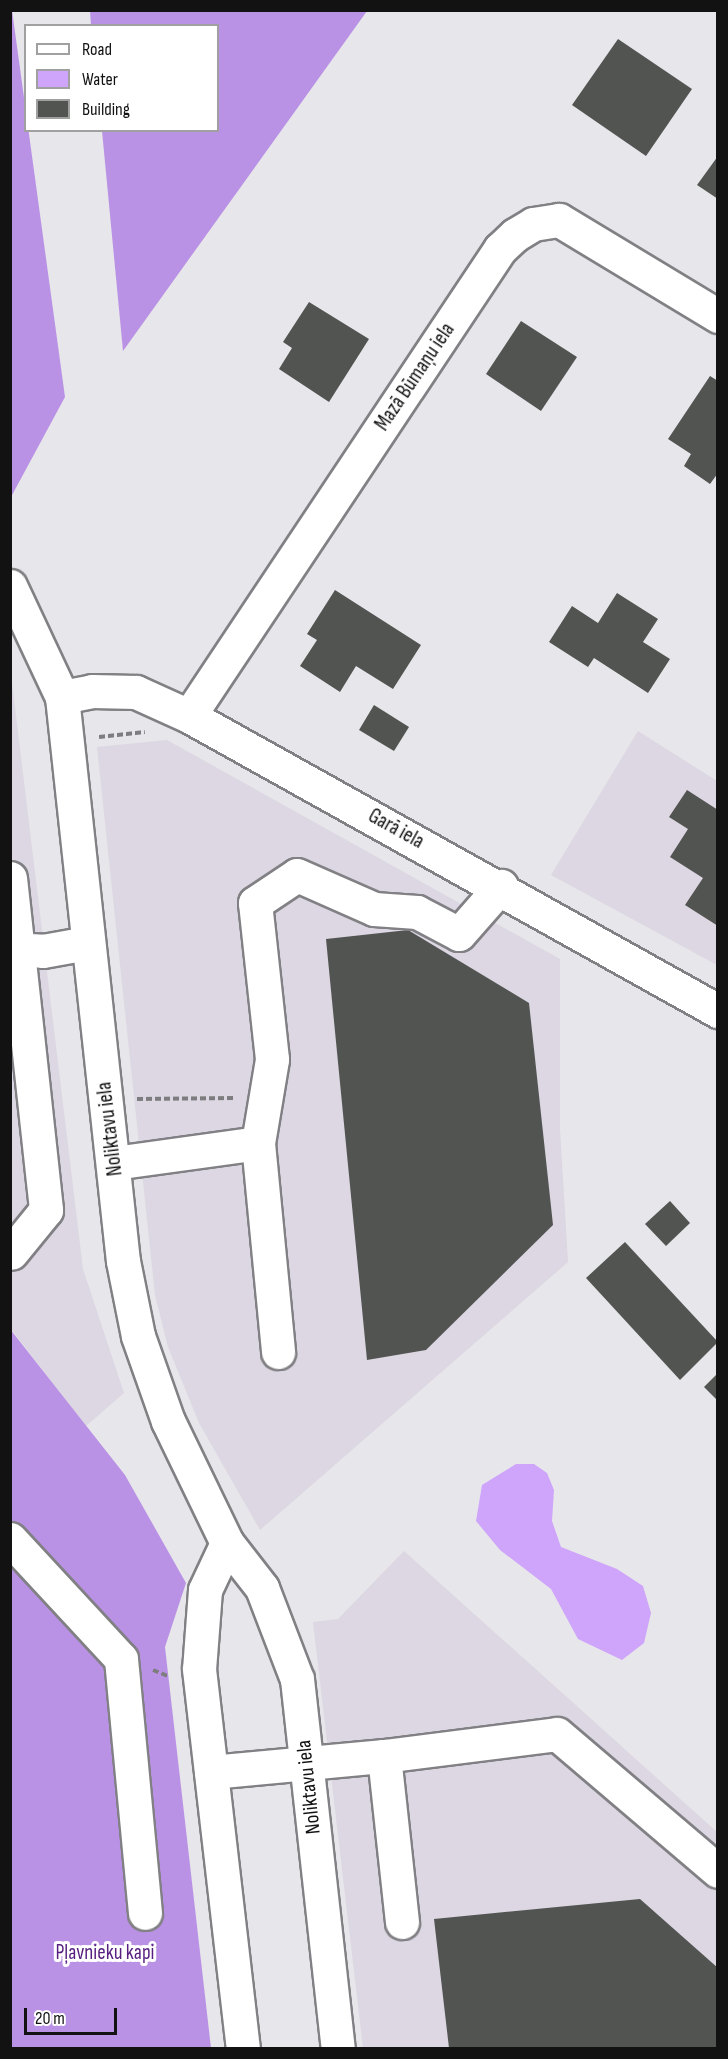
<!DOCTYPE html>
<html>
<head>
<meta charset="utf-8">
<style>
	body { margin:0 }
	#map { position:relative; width:728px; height:2059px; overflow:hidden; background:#e7e6ea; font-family:"Sofia Sans Condensed",sans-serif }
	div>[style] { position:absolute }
	.built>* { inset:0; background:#dcd7e2 }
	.forest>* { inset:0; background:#ba92e5 }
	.water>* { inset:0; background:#cea5fa }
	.building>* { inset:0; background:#525451 }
	.path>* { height:4px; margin-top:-2px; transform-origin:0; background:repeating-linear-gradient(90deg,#7d7c7e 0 6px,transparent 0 9px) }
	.roads { filter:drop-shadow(2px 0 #818084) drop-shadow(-2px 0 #818084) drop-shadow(0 2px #818084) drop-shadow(0 -2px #818084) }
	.minor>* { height:33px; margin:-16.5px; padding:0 16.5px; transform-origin:16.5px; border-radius:16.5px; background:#fff }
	span { translate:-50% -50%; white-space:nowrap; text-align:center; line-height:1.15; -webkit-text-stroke:6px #fff; paint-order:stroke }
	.street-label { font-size:21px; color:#131213 }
	.park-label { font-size:21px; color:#561f80 }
	.frame { position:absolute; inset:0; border:12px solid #131213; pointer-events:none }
	.legend { position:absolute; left:24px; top:24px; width:195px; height:108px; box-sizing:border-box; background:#fff; border:2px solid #a1a0a1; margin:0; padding:8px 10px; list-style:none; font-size:18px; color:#131213 }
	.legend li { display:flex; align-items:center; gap:12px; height:30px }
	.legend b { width:30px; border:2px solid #a1a0a1 }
	.scale { position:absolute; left:24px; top:2008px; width:93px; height:27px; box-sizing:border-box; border:3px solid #131213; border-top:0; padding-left:8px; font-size:18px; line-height:21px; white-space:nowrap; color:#131213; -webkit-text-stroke:4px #fff; paint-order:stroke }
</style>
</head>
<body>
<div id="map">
	<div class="built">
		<i style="clip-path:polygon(10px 666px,83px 1269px,124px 1393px,86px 1426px,11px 1329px)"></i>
		<i style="clip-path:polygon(638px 731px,717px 781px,717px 965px,551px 875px)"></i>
		<i style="clip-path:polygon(167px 740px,560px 959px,560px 1129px,568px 1262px,260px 1530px,199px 1423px,168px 1347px,155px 1295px,97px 747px)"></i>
		<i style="clip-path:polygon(404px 1551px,717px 1832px,717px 2048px,363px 2048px,313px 1622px,338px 1619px)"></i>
	</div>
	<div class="forest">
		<i style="clip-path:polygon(12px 10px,65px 397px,11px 497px,10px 11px)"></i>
		<i style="clip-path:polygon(90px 11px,367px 11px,123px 351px,102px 131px,218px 130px,218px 26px,91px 25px)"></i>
		<i style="clip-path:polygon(10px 1329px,125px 1475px,186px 1583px,165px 1647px,211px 2048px,11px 2048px)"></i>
	</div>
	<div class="water">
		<i style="clip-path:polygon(516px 1464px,534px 1464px,547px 1473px,554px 1490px,552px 1521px,561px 1547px,617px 1569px,643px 1586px,651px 1613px,644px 1643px,622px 1660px,578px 1639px,551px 1589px,500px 1550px,476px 1521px,482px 1485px)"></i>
	</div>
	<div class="building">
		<i style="clip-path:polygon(618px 39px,692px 89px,646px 156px,572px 105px)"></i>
		<i style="clip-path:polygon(718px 156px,718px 199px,697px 185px)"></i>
		<i style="clip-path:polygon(309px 302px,369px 339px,329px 402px,279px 369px,292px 348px,283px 342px)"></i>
		<i style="clip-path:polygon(521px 321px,577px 357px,541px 411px,486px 374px)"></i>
		<i style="clip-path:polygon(710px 376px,718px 381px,718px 473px,710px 484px,684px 466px,691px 454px,668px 439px)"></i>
		<i style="clip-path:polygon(335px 590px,421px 645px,393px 689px,356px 666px,340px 692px,300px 666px,317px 640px,307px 634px)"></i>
		<i style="clip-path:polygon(617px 593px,658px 619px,643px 642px,670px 659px,648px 693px,594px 658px,588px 667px,549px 642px,572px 606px,598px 623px)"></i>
		<i style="clip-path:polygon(374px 705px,409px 727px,394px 751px,359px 730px)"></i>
		<i style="clip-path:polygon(687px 790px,718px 810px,718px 926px,685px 905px,703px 878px,670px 857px,688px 829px,669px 817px)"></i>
		<i style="clip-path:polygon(408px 930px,529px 1003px,553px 1225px,426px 1350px,367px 1360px,326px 939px)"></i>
		<i style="clip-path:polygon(670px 1201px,690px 1223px,666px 1246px,645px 1224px)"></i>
		<i style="clip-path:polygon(625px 1242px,718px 1342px,680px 1380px,586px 1278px)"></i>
		<i style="clip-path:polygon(718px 1373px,718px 1401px,704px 1387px)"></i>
		<i style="clip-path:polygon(640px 1899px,718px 1968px,718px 2048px,449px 2048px,434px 1919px)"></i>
	</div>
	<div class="path">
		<i style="left:99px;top:737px;width:46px;rotate:-6.2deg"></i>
		<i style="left:137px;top:1099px;width:98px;rotate:-0.6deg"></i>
		<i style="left:153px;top:1670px;width:16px;rotate:22deg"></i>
	</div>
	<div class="roads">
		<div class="minor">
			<i style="left:10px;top:586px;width:123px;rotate:64.9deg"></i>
			<i style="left:62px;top:697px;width:567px;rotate:83.83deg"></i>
			<i style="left:123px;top:1261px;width:76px;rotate:78.7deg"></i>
			<i style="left:138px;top:1336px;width:90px;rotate:70.6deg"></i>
			<i style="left:168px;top:1421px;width:136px;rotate:64.2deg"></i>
			<i style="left:227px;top:1543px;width:57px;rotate:52.1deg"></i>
			<i style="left:262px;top:1588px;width:97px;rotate:69deg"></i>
			<i style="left:297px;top:1679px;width:371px;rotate:83.7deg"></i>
			<i style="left:62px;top:697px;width:31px;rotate:-11deg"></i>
			<i style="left:92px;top:691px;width:44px;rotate:1.3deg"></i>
			<i style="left:136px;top:692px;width:58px;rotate:24.4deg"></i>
			<i style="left:189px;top:716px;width:606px;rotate:29.15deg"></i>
			<i style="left:189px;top:716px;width:561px;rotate:-56.34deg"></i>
			<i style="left:500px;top:249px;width:21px;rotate:-43deg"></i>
			<i style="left:515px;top:235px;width:21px;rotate:-31deg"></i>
			<i style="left:533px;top:224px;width:26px;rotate:-9deg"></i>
			<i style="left:559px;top:220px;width:186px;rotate:31.1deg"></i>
			<i style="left:10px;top:878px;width:334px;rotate:83.8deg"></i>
			<i style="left:46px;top:1210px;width:55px;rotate:129.1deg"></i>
			<i style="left:10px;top:949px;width:33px;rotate:3deg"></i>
			<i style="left:43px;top:951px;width:45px;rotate:-10.3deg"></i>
			<i style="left:258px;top:1143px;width:210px;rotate:84.5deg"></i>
			<i style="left:114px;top:1163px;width:145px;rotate:-7.9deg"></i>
			<i style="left:258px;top:1143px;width:85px;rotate:-80.5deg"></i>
			<i style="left:272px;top:1059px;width:157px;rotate:-96.2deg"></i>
			<i style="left:255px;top:903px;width:50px;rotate:-33.7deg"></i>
			<i style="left:297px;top:875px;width:84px;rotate:23.8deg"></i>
			<i style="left:374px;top:909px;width:43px;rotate:4deg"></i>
			<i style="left:417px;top:912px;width:47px;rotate:27.6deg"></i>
			<i style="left:459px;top:934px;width:64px;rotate:-48.8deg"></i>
			<i style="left:10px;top:1539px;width:163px;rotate:47.2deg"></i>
			<i style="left:121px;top:1659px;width:255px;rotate:84.6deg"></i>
			<i style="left:227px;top:1543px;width:52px;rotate:115.1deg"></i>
			<i style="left:205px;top:1590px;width:79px;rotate:94.3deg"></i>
			<i style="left:199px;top:1669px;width:382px;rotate:83.4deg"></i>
			<i style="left:384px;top:1756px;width:174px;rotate:-7.2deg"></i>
			<i style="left:557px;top:1734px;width:211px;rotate:40.4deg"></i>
			<i style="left:211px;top:1772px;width:174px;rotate:-5.3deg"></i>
			<i style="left:384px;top:1756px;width:167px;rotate:83.8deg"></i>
		</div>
	</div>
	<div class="street-label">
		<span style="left:415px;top:377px;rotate:-56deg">Mazā Būmaņu iela</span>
		<span style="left:396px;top:829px;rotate:29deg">Garā iela</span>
		<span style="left:110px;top:1129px;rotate:-97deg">Noliktavu iela</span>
		<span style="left:309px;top:1787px;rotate:-96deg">Noliktavu iela</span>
	</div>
	<div class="park-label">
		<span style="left:105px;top:1953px">Pļavnieku kapi</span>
	</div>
	<div class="frame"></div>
	<ul class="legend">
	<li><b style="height:8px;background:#fff"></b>Road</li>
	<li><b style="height:16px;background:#cea5fa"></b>Water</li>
	<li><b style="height:16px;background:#525451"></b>Building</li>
	</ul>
	<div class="scale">20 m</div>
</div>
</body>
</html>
